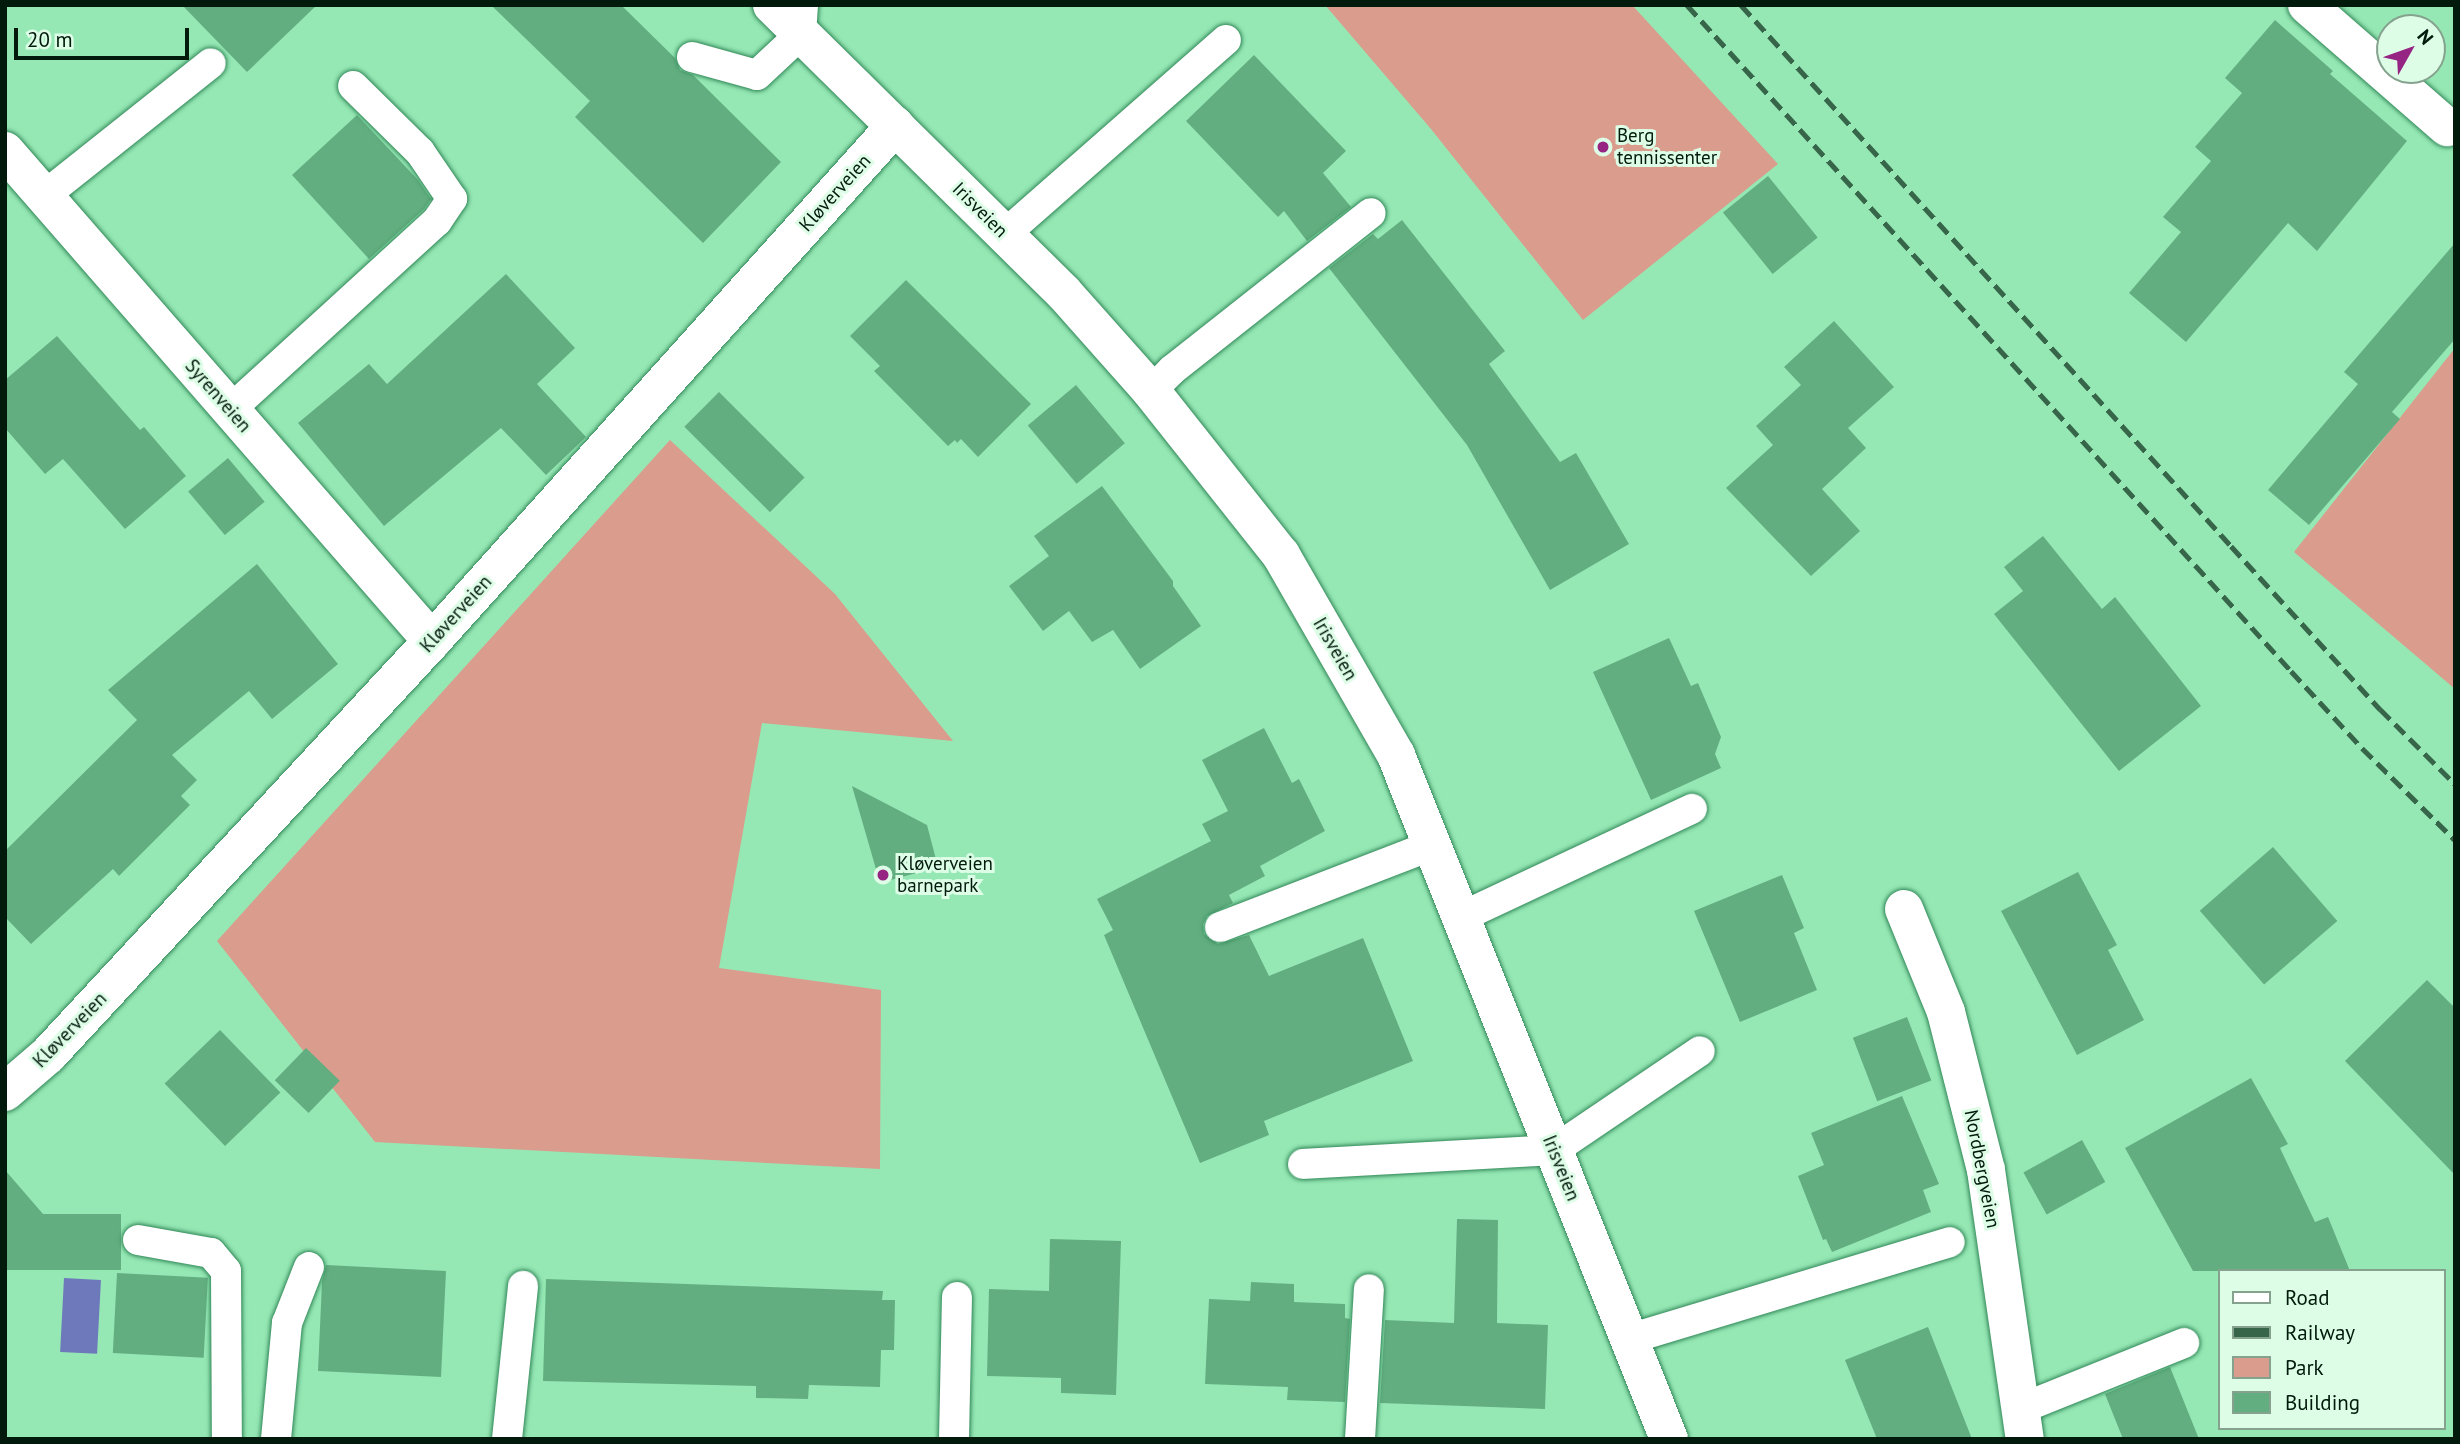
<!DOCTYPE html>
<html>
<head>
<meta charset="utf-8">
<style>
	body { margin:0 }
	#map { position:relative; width:2460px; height:1444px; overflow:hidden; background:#95e8b4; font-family:"PT Sans",sans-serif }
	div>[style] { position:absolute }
	.green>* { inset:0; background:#da9c8c }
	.water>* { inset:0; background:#6e79bb; transform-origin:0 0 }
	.building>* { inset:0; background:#63ae80; transform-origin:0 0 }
	.roads { filter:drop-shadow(0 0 2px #328758) drop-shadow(0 0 2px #328758) }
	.service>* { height:30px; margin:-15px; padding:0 15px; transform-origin:15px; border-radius:15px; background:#fff }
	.minor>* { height:38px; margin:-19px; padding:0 19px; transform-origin:19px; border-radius:19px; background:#fff }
	.rail>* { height:5px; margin-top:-2.5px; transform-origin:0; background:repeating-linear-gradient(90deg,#376549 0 14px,transparent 0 21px) }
	.dots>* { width:19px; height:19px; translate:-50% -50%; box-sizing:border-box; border:4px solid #ddfde7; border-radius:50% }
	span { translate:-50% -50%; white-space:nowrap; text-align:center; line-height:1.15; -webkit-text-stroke:6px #ddfde7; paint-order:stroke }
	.poi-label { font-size:19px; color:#021a0c }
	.left { translate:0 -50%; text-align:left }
	.street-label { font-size:19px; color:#021a0c }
	.frame { position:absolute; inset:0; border:7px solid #021a0c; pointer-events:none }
	.legend { position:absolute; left:2218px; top:1269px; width:228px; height:161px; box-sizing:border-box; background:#ddfde7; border:2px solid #85a28f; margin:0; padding:9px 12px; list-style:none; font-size:21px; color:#021a0c }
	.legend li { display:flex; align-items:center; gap:14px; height:35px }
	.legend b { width:35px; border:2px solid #85a28f }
	.north { position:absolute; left:2376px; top:14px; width:70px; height:70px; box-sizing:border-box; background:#ddfde7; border:2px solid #85a28f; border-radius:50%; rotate:50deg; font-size:19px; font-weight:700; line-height:28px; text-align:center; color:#021a0c }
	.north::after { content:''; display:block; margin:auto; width:24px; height:32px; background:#962483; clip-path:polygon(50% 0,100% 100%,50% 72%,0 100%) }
	.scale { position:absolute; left:14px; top:28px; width:175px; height:32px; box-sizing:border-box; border:4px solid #021a0c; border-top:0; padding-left:9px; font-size:21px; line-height:24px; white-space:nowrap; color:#021a0c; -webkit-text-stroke:5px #ddfde7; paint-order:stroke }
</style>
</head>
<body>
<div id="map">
	<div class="green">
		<div style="clip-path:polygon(1325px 5px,1632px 5px,1778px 164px,1583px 320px,1431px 129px)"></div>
		<div style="clip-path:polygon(2455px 348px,2455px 689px,2294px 552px)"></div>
		<div style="clip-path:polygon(670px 440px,835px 594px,953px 741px,762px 723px,719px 968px,881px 990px,880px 1169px,375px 1142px,217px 941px)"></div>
	</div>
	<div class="water">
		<div style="left:64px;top:1278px;width:37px;height:74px;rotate:3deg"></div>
	</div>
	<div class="building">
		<div style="clip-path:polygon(182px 5px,317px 5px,247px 72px)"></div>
		<div style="clip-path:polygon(491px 5px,621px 5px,675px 58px,680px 70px,693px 75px,781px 162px,703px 243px,575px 117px,590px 101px)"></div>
		<div style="clip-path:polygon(2275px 20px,2333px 71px,2330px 74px,2407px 141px,2317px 251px,2288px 223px,2186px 342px,2129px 293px,2181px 232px,2163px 217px,2211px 161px,2195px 147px,2242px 93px,2225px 78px)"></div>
		<div style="clip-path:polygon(1254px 55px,1346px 151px,1323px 173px,1351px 207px,1307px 241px,1284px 211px,1278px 217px,1186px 121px)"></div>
		<div style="clip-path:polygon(357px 115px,418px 180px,431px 199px,424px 209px,369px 259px,292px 175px)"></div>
		<div style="left:1768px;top:176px;width:79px;height:58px;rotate:51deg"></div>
		<div style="clip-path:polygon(1402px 220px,1505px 351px,1489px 364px,1560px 462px,1576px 453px,1629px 544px,1550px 590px,1467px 445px,1329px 268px,1373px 234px,1378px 239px)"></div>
		<div style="clip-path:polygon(2455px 243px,2455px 339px,2392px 412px,2400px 419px,2309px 525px,2268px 490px,2358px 384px,2344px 372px)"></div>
		<div style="clip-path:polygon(506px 274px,575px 348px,537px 384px,586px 437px,546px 475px,501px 428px,384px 526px,298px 423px,369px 364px,387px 384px)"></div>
		<div style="clip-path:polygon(906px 280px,1031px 404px,978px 457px,961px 439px,957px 443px,955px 440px,948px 446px,874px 371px,880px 366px,850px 336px)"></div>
		<div style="clip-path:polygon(1834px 321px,1894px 387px,1848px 428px,1866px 448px,1822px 489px,1860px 531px,1811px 576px,1726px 488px,1773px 445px,1756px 426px,1801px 385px,1784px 367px)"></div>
		<div style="clip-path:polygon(57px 336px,140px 430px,144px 427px,186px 476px,125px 529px,63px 459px,45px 474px,5px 428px,5px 380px)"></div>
		<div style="left:1076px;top:385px;width:76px;height:63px;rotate:50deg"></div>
		<div style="left:719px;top:392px;width:121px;height:49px;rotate:45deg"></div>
		<div style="left:228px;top:458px;width:57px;height:52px;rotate:50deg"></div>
		<div style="clip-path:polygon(1102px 486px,1173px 581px,1173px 586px,1201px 626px,1140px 669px,1113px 630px,1092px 642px,1069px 611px,1043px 631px,1009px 586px,1049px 556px,1034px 536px)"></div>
		<div style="clip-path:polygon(2043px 536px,2102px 609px,2115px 597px,2201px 706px,2119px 771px,1994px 614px,2023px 591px,2004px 567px)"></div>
		<div style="clip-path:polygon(257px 564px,338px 664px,272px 719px,249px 691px,172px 755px,197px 780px,181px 796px,190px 805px,119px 876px,113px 869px,31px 944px,5px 917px,5px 851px,137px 720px,108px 690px)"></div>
		<div style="clip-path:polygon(1669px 638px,1691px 686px,1698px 683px,1721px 737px,1715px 754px,1721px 768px,1651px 800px,1593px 672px)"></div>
		<div style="clip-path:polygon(1264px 728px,1292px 783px,1299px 779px,1325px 831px,1260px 866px,1265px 876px,1229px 895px,1233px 903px,1207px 916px,1203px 924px,1204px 934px,1218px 944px,1249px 935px,1269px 976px,1363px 938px,1413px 1061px,1264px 1121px,1269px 1135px,1200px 1163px,1104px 935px,1113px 930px,1097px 899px,1211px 841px,1202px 824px,1228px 811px,1202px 760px)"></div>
		<div style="clip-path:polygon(852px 786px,927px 825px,938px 867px,880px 883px)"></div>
		<div style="left:2273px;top:847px;width:98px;height:97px;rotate:49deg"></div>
		<div style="clip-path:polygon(2078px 872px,2117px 945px,2108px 950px,2144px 1020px,2077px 1055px,2001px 911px)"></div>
		<div style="clip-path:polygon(1782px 875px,1804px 928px,1794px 933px,1817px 990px,1740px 1022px,1694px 911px)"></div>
		<div style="clip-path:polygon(2427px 980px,2455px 1008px,2455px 1175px,2345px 1061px)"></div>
		<div style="left:1907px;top:1017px;width:68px;height:58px;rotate:69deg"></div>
		<div style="left:220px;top:1030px;width:87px;height:77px;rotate:46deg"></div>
		<div style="left:306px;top:1048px;width:47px;height:45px;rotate:44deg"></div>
		<div style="clip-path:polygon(2251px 1078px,2288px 1144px,2280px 1148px,2315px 1222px,2328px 1217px,2350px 1271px,2193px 1271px,2125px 1148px)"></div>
		<div style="clip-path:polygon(1902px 1096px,1939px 1184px,1923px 1190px,1931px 1212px,1832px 1252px,1826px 1239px,1823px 1240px,1798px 1176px,1824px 1165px,1811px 1133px)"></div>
		<div style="left:2082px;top:1140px;width:48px;height:67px;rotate:61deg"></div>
		<div style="clip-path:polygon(5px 1170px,43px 1214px,121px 1214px,121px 1270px,5px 1270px)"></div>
		<div style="clip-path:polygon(1457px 1219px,1498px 1220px,1497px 1323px,1548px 1325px,1545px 1409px,1380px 1403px,1385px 1320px,1454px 1323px)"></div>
		<div style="clip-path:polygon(1050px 1239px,1121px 1241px,1116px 1395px,1061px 1393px,1061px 1378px,987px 1376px,989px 1289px,1049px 1291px)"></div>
		<div style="clip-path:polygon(326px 1265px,446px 1271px,441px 1377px,318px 1371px,322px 1282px)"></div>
		<div style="left:117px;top:1273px;width:91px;height:80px;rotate:3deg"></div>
		<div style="clip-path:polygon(546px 1279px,883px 1291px,882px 1300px,895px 1300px,894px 1350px,881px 1350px,880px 1387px,809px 1385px,808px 1399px,756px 1398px,756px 1386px,543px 1381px)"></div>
		<div style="clip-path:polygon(1251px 1282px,1294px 1284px,1294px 1302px,1345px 1304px,1345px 1318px,1350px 1319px,1345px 1402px,1287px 1400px,1288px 1387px,1205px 1384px,1209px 1299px,1250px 1301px)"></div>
		<div style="clip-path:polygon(1928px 1327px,1972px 1439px,1877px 1439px,1845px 1360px)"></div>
		<div style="clip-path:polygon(2170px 1367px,2199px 1439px,2123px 1439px,2105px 1394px)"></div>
	</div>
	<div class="roads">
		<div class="service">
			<div style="left:692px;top:57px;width:67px;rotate:15.5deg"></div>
			<div style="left:757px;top:75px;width:60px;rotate:-43deg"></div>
			<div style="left:801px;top:34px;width:29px;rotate:-86deg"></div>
			<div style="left:44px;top:196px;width:213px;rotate:-38.5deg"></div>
			<div style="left:1005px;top:234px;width:294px;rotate:-41.3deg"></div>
			<div style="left:1151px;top:391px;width:30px;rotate:-45deg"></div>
			<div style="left:1172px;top:370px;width:253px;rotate:-38.3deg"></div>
			<div style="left:230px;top:410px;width:280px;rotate:-42.4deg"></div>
			<div style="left:437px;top:221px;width:27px;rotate:-56deg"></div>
			<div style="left:452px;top:199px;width:57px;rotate:-124.2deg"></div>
			<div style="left:420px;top:152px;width:94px;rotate:-135.4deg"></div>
			<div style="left:1461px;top:917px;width:255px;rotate:-25.1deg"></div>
			<div style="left:1220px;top:927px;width:227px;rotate:-21.1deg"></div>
			<div style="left:1303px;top:1164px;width:251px;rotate:-3.2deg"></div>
			<div style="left:1554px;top:1150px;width:176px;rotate:-34.1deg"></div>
			<div style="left:138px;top:1240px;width:74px;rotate:10.1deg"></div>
			<div style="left:211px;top:1253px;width:23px;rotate:50deg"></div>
			<div style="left:226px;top:1271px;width:168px;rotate:89.7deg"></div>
			<div style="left:1629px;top:1339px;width:335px;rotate:-16.8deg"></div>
			<div style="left:2020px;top:1409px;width:177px;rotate:-21.9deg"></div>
			<div style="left:276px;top:1439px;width:117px;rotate:-84.6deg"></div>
			<div style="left:287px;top:1323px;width:60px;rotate:-68.6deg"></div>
			<div style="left:507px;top:1439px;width:154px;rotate:-84deg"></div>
			<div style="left:954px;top:1439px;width:142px;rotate:-88.8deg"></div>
			<div style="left:1360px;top:1439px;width:150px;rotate:-86.6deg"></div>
		</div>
		<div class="minor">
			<div style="left:772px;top:5px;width:410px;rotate:44.6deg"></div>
			<div style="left:1064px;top:293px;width:131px;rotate:48.4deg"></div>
			<div style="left:1151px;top:391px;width:209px;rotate:51.6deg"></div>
			<div style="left:1281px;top:555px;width:231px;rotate:60.1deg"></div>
			<div style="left:1396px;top:755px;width:736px;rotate:68.24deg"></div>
			<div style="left:2307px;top:5px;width:186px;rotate:41.1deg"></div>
			<div style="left:5px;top:151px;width:650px;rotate:48.93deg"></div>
			<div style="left:1904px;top:909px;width:111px;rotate:67.8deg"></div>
			<div style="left:1946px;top:1012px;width:163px;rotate:75.8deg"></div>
			<div style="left:1986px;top:1170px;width:272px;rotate:81.8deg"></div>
			<div style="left:5px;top:1092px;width:57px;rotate:-40.7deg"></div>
			<div style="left:48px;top:1055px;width:565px;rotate:-47.15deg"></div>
			<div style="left:432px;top:641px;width:693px;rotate:-48.04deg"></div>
		</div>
	</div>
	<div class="rail">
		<div style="left:1687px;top:5px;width:899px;rotate:47.79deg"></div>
		<div style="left:2291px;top:671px;width:105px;rotate:47.3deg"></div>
		<div style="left:2362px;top:748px;width:131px;rotate:44.7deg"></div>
		<div style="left:1741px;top:5px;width:730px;rotate:47.83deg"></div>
		<div style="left:2231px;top:546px;width:221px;rotate:47.6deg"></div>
		<div style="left:2380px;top:709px;width:106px;rotate:45deg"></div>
	</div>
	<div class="dots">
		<div style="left:1603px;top:147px;background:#962483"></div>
		<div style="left:883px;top:875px;background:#962483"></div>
	</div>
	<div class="poi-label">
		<span class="left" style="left:1617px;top:147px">Berg<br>tennissenter</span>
		<span class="left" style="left:897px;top:875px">Kløverveien<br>barnepark</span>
	</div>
	<div class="street-label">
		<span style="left:835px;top:193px;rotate:-48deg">Kløverveien</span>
		<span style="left:980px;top:210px;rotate:45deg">Irisveien</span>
		<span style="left:218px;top:396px;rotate:49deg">Syrenveien</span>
		<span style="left:456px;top:614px;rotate:-48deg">Kløverveien</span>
		<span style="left:1335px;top:649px;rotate:60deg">Irisveien</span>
		<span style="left:70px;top:1030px;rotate:-46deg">Kløverveien</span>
		<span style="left:1561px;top:1168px;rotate:68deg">Irisveien</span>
		<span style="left:1982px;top:1169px;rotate:79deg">Nordbergveien</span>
	</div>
	<div class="frame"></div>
	<ul class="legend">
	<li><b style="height:9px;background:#fff"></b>Road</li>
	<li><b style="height:9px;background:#376549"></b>Railway</li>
	<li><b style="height:19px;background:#da9c8c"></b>Park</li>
	<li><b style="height:19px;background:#63ae80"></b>Building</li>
	</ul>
	<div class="north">N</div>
	<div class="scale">20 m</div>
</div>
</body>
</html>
